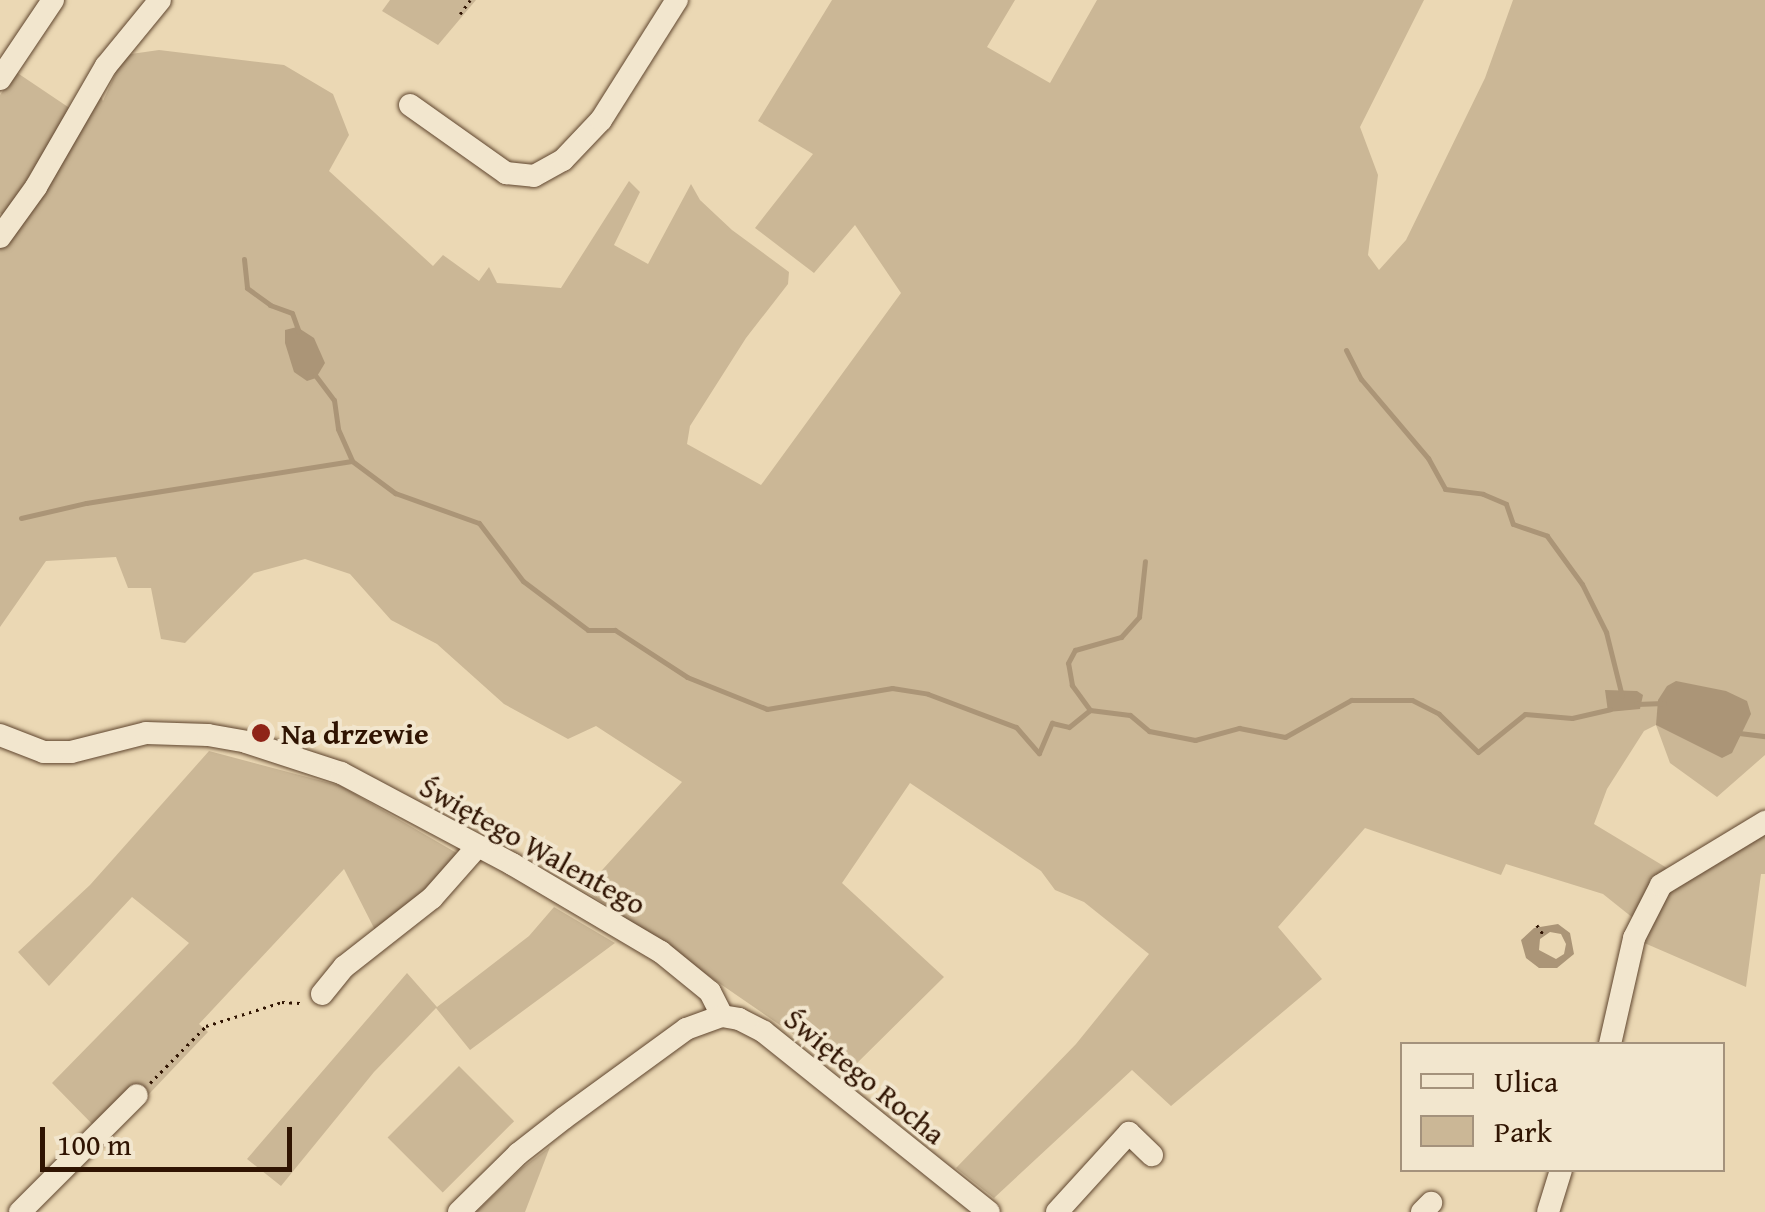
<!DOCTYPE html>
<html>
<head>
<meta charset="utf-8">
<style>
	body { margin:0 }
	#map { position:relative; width:1765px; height:1212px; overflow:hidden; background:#ebd8b4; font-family:"Gentium Book Plus",serif }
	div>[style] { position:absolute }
	.green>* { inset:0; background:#cbb796; transform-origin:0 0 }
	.water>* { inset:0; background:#ab9577 }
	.stream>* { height:5px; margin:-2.5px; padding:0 2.5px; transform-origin:2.5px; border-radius:2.5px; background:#ab9577 }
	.path>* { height:2.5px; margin-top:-1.25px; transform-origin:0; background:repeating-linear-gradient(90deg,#301402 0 2.5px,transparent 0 7.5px) }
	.roads { filter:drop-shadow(0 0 2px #5f452e) drop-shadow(0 0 2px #5f452e) }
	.minor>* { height:22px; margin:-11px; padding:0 11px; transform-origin:11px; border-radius:11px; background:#f2e6ce }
	.dots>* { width:28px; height:28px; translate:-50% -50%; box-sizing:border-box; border:5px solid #f2e6ce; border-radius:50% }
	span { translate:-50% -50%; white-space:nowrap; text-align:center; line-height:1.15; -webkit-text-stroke:8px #f2e6ce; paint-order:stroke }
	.poi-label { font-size:30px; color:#301402; font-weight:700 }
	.left { translate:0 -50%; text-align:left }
	.street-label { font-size:30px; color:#301402 }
	.legend { position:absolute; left:1400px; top:1042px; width:325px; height:130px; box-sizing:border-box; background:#f2e6ce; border:2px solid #a4927c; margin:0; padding:12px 18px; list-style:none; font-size:30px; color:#301402 }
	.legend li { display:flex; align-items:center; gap:20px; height:50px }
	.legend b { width:50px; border:2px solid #a4927c }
	.scale { position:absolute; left:40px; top:1127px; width:252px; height:45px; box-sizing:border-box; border:5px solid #301402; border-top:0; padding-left:12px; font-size:30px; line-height:35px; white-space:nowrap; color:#301402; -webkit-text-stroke:8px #f2e6ce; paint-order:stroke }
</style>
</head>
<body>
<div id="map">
	<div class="green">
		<div style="clip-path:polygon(390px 0,476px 0,438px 45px,382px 11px)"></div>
		<div style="clip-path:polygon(832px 0,1015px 0,987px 47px,1050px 83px,1097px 0,1424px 0,1360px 127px,1378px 175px,1368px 255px,1379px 270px,1406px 240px,1485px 78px,1513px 0,1765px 0,1765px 755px,1717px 797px,1670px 763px,1656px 725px,1644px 731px,1607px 789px,1594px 824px,1667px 868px,1633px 918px,1603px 894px,1506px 864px,1501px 875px,1365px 828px,1278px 927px,1322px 979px,1171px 1106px,1132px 1070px,994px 1198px,956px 1168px,1076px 1044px,1149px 954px,1084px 902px,1055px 890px,1041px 871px,910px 783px,842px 883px,944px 977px,848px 1072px,584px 890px,682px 782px,596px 726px,568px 739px,504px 704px,437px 644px,391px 620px,350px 574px,305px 559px,254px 573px,185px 643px,161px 639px,151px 588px,128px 588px,116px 557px,46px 561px,0 627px,0 245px,98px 90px,103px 101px,124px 55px,159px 50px,284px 65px,333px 94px,349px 135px,329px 171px,433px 266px,443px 255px,479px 281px,489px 267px,497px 283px,561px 288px,629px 181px,640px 192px,614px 245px,648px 264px,691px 184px,700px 200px,732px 230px,789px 272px,788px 284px,746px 338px,690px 426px,687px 444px,761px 485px,901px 293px,855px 225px,814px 273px,755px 228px,813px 154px,758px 121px)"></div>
		<div style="clip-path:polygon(16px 72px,71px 109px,4px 216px,0 213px,0 95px)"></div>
		<div style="clip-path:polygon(209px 751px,341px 786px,474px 863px,377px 934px,344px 869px,199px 1024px,208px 1032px,110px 1135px,98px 1130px,52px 1083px,189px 943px,132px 897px,49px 986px,18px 952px,90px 885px)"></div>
		<div style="clip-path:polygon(1765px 831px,1765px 874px,1761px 874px,1746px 987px,1642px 942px,1668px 886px)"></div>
		<div style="clip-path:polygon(554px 907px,615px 943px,470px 1050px,436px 1008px,374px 1072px,281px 1186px,247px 1159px,407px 973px,437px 1007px,529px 936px)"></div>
		<div style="left:459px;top:1066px;width:78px;height:101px;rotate:45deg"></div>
		<div style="clip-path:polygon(550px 1147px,525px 1212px,476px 1212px,522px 1168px)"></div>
	</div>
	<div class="water">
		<div style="clip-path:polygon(297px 327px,314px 338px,325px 363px,316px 378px,307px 381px,294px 372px,285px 343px,285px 330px)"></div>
		<div style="clip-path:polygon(1676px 681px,1726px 691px,1747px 701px,1751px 714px,1732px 753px,1722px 758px,1656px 725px,1658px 700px,1667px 686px)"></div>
		<div style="clip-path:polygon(1605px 690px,1637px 691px,1643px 695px,1640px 709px,1608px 712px)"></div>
		<div style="clip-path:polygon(evenodd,1558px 924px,1570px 933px,1574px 954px,1557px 968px,1539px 968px,1526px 958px,1521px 940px,1534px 928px,1558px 924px,1550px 932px,1561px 934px,1566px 944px,1564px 954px,1556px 959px,1539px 950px,1540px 939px,1550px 932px)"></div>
	</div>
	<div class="stream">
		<div style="left:244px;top:259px;width:29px;rotate:84deg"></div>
		<div style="left:247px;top:288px;width:29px;rotate:36deg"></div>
		<div style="left:270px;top:305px;width:23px;rotate:20deg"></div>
		<div style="left:292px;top:313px;width:20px;rotate:70deg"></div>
		<div style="left:1346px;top:350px;width:33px;rotate:63deg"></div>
		<div style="left:1361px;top:379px;width:104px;rotate:49.7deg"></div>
		<div style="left:1428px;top:458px;width:35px;rotate:61deg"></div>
		<div style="left:1445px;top:489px;width:38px;rotate:7deg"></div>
		<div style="left:1483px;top:494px;width:25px;rotate:23deg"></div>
		<div style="left:1506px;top:504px;width:21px;rotate:71deg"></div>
		<div style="left:1513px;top:524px;width:36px;rotate:19deg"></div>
		<div style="left:1547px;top:536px;width:59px;rotate:53.9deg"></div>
		<div style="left:1582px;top:584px;width:54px;rotate:63.4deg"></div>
		<div style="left:1606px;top:632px;width:66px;rotate:76deg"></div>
		<div style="left:315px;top:375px;width:31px;rotate:53deg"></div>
		<div style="left:334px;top:400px;width:29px;rotate:82deg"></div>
		<div style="left:338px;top:429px;width:35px;rotate:66deg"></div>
		<div style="left:352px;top:461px;width:54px;rotate:36.7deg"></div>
		<div style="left:395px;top:493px;width:89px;rotate:19.7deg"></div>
		<div style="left:479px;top:523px;width:73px;rotate:52.8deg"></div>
		<div style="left:523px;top:581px;width:81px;rotate:37deg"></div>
		<div style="left:588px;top:630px;width:27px"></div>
		<div style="left:615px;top:630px;width:86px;rotate:33.1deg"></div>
		<div style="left:687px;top:677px;width:86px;rotate:21.8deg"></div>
		<div style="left:767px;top:709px;width:127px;rotate:-9.5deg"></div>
		<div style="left:892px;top:688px;width:36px;rotate:9deg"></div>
		<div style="left:928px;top:694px;width:94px;rotate:20.6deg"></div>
		<div style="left:1016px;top:727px;width:35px;rotate:49deg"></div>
		<div style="left:1039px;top:753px;width:33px;rotate:-67deg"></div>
		<div style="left:1052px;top:723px;width:17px;rotate:13deg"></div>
		<div style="left:1069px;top:727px;width:27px;rotate:-39deg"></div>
		<div style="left:1090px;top:710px;width:40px;rotate:7.1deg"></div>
		<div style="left:1130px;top:715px;width:25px;rotate:40deg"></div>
		<div style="left:1149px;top:731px;width:47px;rotate:11.1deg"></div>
		<div style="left:1195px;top:740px;width:46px;rotate:-15.3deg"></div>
		<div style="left:1239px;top:728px;width:47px;rotate:11.1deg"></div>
		<div style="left:1285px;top:737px;width:76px;rotate:-29.3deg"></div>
		<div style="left:1351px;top:700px;width:61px"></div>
		<div style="left:1412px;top:700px;width:30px;rotate:27deg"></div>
		<div style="left:1439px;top:714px;width:54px;rotate:44.3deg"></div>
		<div style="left:1478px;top:752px;width:60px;rotate:-39deg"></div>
		<div style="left:1525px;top:714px;width:47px;rotate:4.9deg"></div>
		<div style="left:1572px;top:718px;width:39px;rotate:-13deg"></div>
		<div style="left:21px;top:518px;width:67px;rotate:-13deg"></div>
		<div style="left:86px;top:503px;width:269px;rotate:-9deg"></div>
		<div style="left:1636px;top:704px;width:28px;rotate:-2deg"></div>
		<div style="left:1090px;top:710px;width:31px;rotate:-126deg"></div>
		<div style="left:1072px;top:685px;width:22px;rotate:-100deg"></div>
		<div style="left:1068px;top:663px;width:15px;rotate:-62deg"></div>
		<div style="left:1075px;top:650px;width:48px;rotate:-15.8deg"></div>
		<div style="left:1121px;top:637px;width:27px;rotate:-48deg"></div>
		<div style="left:1139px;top:617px;width:56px;rotate:-83.9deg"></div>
		<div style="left:1739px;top:733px;width:26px;rotate:7deg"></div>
	</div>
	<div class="path">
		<div style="left:460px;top:14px;width:17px;rotate:-54deg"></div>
		<div style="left:1537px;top:925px;width:14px;rotate:56deg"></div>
		<div style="left:150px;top:1083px;width:80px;rotate:-45.5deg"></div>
		<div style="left:206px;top:1026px;width:80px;rotate:-17.5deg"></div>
		<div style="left:282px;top:1002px;width:22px;rotate:3deg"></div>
	</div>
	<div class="roads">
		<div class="minor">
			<div style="left:0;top:79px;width:95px;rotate:-56.1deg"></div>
			<div style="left:410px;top:105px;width:118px;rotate:35.3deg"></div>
			<div style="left:506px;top:173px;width:28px;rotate:6deg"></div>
			<div style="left:534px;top:176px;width:33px;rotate:-29deg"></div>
			<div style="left:563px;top:160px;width:55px;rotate:-46.5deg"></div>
			<div style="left:601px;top:120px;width:142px;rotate:-57.7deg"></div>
			<div style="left:0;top:237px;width:62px;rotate:-54.2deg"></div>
			<div style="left:36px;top:187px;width:140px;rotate:-60deg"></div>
			<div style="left:106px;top:66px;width:85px;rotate:-50.7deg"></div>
			<div style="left:0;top:735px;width:47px;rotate:21.1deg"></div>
			<div style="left:44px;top:752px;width:27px"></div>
			<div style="left:71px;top:752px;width:77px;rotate:-14.2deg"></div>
			<div style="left:146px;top:733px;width:62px;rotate:1.8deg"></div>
			<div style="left:208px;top:735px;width:39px;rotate:10deg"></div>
			<div style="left:246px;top:742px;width:100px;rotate:18.1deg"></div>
			<div style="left:341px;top:773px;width:194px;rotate:28deg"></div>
			<div style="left:512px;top:864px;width:173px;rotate:30.6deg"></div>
			<div style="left:661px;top:952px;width:63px;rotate:39.2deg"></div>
			<div style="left:710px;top:992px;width:27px;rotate:63deg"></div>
			<div style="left:322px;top:994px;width:35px;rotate:-51deg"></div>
			<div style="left:344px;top:967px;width:112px;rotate:-38.1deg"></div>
			<div style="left:432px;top:898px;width:69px;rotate:-48.5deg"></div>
			<div style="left:1610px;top:1044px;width:109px;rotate:-77.2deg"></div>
			<div style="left:1634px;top:938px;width:59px;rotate:-63deg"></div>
			<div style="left:1661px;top:885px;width:122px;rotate:-31.2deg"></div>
			<div style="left:20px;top:1212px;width:165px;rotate:-45deg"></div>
			<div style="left:459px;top:1212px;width:83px;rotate:-44.5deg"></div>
			<div style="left:518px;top:1154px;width:58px;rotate:-38deg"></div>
			<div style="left:564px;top:1118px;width:151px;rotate:-36.1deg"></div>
			<div style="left:686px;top:1029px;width:38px;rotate:-20deg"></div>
			<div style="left:722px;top:1016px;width:17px;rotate:10deg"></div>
			<div style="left:739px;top:1019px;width:28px;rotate:27deg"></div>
			<div style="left:764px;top:1032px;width:288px;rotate:38.7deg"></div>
			<div style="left:1057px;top:1212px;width:107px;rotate:-47.7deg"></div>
			<div style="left:1129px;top:1133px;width:32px;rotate:44deg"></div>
			<div style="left:1422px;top:1212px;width:13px;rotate:-45deg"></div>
			<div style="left:1548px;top:1212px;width:44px;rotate:-72.8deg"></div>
		</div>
	</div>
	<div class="dots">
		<div style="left:261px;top:733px;background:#8f2418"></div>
	</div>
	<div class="poi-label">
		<span class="left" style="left:281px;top:733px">Na drzewie</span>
	</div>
	<div class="street-label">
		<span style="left:533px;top:845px;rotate:29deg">Świętego Walentego</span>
		<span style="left:865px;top:1076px;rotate:39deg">Świętego Rocha</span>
	</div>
	<ul class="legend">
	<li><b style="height:12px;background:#f2e6ce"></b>Ulica</li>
	<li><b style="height:28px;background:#cbb796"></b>Park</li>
	</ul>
	<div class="scale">100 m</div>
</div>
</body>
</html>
